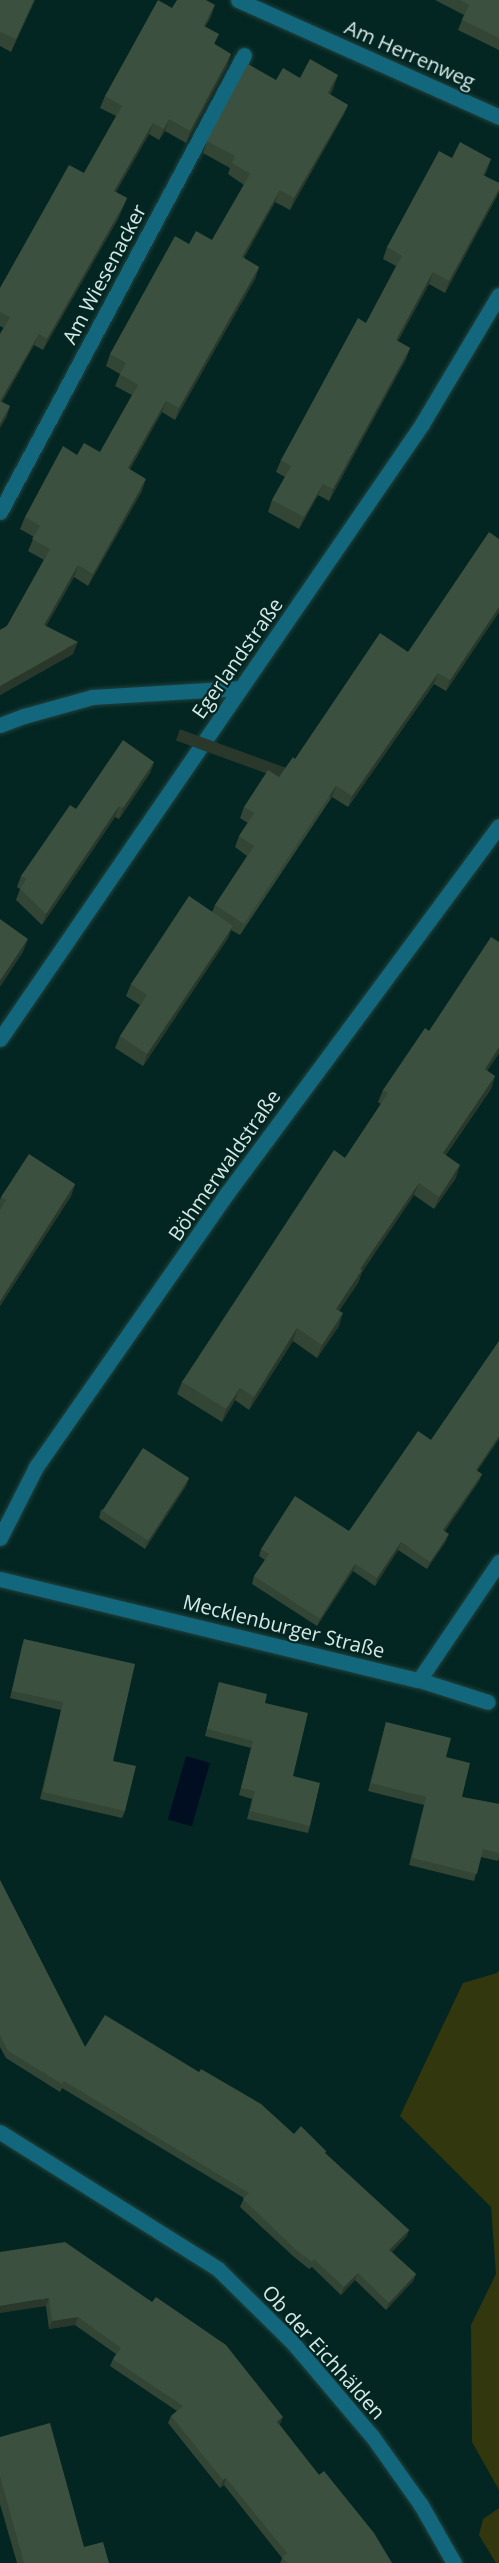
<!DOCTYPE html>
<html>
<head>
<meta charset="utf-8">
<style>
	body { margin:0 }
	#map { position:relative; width:499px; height:2563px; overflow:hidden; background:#032622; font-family:"Open Sans",sans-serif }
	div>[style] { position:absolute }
	.green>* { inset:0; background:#33370d }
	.water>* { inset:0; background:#010e22; transform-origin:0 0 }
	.roads { filter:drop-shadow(0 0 2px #21413d) drop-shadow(0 0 2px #21413d) }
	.service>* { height:15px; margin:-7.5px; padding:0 7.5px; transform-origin:7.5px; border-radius:7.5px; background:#13677c }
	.minor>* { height:15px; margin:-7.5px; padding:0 7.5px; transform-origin:7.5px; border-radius:7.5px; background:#13677c }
	.wall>* { inset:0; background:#334535 }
	.shaded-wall>* { inset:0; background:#29382b; transform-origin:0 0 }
	.building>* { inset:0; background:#3b503e; transform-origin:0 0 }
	span { translate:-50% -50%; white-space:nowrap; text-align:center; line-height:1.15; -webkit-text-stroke:4.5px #032622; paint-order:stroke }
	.street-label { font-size:20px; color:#d7e9e6 }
</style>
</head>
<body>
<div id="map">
	<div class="green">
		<div style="clip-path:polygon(499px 1970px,499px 2490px,472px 2442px,471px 2325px,496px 2274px,491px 2207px,400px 2116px,463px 1983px,497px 1973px)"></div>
		<div style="clip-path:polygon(499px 2508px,499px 2563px,496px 2563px,479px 2535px,483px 2519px)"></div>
	</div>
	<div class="water">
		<div style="left:186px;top:1756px;width:25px;height:66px;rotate:16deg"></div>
	</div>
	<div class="roads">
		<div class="service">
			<div style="left:419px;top:1680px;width:72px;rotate:17.7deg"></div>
		</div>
		<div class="minor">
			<div style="left:238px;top:0;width:286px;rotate:24.1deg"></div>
			<div style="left:0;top:512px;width:518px;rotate:-61.9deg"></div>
			<div style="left:0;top:725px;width:26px;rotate:-21deg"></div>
			<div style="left:24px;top:716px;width:71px;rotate:-15.6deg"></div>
			<div style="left:92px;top:697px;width:149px;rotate:-3.5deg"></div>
			<div style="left:0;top:1039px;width:746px;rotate:-55.54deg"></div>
			<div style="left:422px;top:424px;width:150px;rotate:-59.2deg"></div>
			<div style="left:0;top:1538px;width:80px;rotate:-63.1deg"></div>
			<div style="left:36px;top:1467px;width:335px;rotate:-55.1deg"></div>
			<div style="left:228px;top:1192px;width:455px;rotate:-53.5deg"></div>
			<div style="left:0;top:1579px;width:431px;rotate:13.6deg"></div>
			<div style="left:419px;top:1680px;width:143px;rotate:-55.9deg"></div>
			<div style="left:0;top:2132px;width:257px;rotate:32.1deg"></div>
			<div style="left:218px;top:2269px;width:105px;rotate:44.6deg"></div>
			<div style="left:293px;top:2343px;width:122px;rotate:49.7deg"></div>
			<div style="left:372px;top:2436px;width:85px;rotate:54.6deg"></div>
			<div style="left:421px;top:2505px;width:67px;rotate:60.4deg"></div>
		</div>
	</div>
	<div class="wall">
		<div style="clip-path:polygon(0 0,35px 0,11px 52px,0 46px)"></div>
		<div style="clip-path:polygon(435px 0,499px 0,499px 50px,458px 30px,464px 15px)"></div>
		<div style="clip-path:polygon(172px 8px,211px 17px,205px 27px,215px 44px,231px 54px,227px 66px,186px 143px,165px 131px,159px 140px,149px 134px,116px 192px,127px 198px,118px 219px,43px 350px,34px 345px,2px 402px,10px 406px,6px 418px,0 428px,0 334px,4px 328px,0 326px,0 288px,84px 173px,116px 116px,100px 108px,105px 96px)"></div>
		<div style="clip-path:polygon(300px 78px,334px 87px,330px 95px,348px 105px,343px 116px,290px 210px,275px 202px,244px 258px,259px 267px,255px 279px,175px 420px,162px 412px,130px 469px,142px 491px,88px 586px,74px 577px,46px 626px,73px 654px,0 695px,0 630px,7px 626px,44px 560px,28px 551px,34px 537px,20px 529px,25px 517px,77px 455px,100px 452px,132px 395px,115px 386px,120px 374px,106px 366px,110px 354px,189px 244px,212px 240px,244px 185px,228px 174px,230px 168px,203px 153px,207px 141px,276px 80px)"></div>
		<div style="clip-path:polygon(452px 158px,491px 159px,484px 176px,499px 183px,499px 191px,497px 196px,445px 293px,429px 284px,398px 341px,410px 348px,406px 359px,329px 501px,318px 495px,299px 529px,268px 512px,272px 500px,285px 477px,276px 472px,281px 460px,366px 323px,396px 266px,383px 259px,387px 247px)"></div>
		<div style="clip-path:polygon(499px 539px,499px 612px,446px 691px,434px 684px,348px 807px,332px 797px,240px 935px,231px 930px,228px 938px,143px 1066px,115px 1048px,120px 1036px,140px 1005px,126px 996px,131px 984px,212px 912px,215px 905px,247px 856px,235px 847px,239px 836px,248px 823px,240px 818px,244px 807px,279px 777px,295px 759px,408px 652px)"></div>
		<div style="clip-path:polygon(154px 762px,150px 773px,119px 819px,115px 817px,42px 925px,16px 900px,20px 889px,17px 887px,21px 876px,76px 809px)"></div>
		<div style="clip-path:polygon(499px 942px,499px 1053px,487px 1071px,495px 1076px,491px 1089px,446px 1155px,456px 1178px,434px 1209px,414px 1195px,362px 1272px,358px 1283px,339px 1311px,339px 1326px,317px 1358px,293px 1341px,249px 1410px,235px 1400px,222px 1422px,177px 1394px,182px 1382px,345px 1158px,381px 1104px,378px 1102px,383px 1090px)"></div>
		<div style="clip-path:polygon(75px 1184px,71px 1196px,0 1306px,0 1200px,1px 1197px)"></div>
		<div style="clip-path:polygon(499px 1341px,499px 1439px,477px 1471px,482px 1474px,479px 1481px,445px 1531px,446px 1541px,427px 1569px,398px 1550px,375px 1586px,353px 1571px,317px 1626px,252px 1584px,254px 1576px,265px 1560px,259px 1556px,261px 1549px,349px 1531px,431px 1440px)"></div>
		<div style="clip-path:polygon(189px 1478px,186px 1486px,145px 1549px,99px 1518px,101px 1510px)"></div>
		<div style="clip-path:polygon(24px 1639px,113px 1761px,125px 1811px,122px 1818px,40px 1799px,61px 1710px,10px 1698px,22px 1646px)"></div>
		<div style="clip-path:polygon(219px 1682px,265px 1703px,310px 1826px,308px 1833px,247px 1819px,252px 1799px,239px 1795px,251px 1748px,205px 1736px)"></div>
		<div style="clip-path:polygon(386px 1722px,446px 1757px,462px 1797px,499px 1804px,499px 1858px,498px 1861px,481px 1857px,474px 1881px,409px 1865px,424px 1805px,368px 1791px)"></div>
		<div style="clip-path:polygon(0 1880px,85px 2047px,294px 2134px,326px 2151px,325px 2153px,409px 2230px,406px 2237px,392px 2252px,416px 2274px,413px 2281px,386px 2310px,355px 2280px,341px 2295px,312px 2267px,309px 2269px,293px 2256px,240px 2207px,244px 2198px,62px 2088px,60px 2092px,6px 2058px,0 2047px)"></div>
		<div style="clip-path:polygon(0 2252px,280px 2424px,280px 2425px,319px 2475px,392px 2563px,280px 2563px,282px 2558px,224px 2485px,220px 2488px,168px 2423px,171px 2416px,177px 2411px,110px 2366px,113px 2359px,116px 2354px,75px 2325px,49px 2329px,46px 2306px)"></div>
		<div style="clip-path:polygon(0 2437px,84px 2547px,109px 2563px,17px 2563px,0 2504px)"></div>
	</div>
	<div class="shaded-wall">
		<div style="clip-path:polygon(34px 0,35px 0,11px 52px,16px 39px)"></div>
		<div style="clip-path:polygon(215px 5px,211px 17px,199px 37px,204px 26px)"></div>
		<div style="clip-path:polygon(231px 54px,227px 66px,186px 143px,190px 131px)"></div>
		<div style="clip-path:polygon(338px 75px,334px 87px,324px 105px,328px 93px)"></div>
		<div style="clip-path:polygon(348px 105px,343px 116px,290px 210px,294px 198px)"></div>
		<div style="clip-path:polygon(169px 119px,165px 131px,159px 140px,164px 129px)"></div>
		<div style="clip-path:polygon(153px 123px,149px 134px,110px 202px,114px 191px)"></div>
		<div style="clip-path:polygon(491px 159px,487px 171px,479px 187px,483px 175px)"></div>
		<div style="clip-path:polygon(499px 189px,497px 196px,445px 293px,449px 281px)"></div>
		<div style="clip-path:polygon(280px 190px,275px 202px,237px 269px,242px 257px)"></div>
		<div style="clip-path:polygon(127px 198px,118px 219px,43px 350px,47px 339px)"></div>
		<div style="clip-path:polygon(259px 267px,255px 279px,175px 420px,179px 408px)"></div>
		<div style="clip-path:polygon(433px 272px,429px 284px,392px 351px,396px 340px)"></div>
		<div style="clip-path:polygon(39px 334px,34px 345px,0 406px,0 402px)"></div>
		<div style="clip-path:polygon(410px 348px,406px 359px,329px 501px,333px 489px)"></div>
		<div style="clip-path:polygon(166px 401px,162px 412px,123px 480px,128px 468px)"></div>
		<div style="clip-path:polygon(10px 406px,6px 418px,0 428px,0 424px)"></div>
		<div style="clip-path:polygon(146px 479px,142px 491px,88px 586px,93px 574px)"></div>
		<div style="clip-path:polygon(323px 484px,318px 495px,299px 529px,304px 517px)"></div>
		<div style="clip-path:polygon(78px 565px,74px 577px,40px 637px,44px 625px)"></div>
		<div style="clip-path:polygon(499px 607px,499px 612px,446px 691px,450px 680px)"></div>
		<div style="clip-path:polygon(78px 642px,73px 654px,0 695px,0 686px)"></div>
		<div style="clip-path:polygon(438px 673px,434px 684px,348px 807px,352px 796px)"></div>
		<div style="clip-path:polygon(154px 762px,150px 773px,119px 819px,123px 808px)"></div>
		<div style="left:336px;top:786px;width:12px;height:166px;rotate:110deg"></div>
		<div style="clip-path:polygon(119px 806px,115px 817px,42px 925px,46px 914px)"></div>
		<div style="clip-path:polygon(233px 926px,228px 938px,143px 1066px,147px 1054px)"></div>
		<div style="clip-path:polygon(28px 939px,23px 952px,0 987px,0 981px)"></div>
		<div style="clip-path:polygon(499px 1047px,499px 1053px,480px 1082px,485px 1069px)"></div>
		<div style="clip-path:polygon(495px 1076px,491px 1089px,438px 1166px,443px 1153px)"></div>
		<div style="clip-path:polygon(460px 1165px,456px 1178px,434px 1209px,439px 1197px)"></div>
		<div style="clip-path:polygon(419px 1183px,414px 1195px,362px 1272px,358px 1283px,332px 1321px,336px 1309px,360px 1269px)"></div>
		<div style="clip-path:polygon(75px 1184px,71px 1196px,0 1306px,0 1301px)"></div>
		<div style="clip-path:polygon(343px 1313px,339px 1326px,317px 1358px,322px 1345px)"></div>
		<div style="clip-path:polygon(297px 1328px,293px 1341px,249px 1410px,254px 1397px)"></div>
		<div style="clip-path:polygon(240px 1388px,235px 1400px,222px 1422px,226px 1409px)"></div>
		<div style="clip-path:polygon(499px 1436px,499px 1439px,473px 1477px,476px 1470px)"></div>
		<div style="clip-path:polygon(482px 1474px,479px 1481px,441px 1537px,443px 1530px)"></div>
		<div style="clip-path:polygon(189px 1478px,186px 1486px,145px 1549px,148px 1541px)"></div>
		<div style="clip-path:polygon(449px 1534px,446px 1541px,427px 1569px,430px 1562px)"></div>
		<div style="clip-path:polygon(401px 1542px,398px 1550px,375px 1586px,377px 1578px)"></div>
		<div style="clip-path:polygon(355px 1564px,353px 1571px,317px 1626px,320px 1619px)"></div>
		<div style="clip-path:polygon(409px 2230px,406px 2237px,387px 2257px,389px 2250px)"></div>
		<div style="clip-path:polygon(358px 2273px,355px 2280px,341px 2295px,344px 2287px)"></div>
		<div style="clip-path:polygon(416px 2274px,413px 2281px,386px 2310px,389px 2303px)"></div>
		<div style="clip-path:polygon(49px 2298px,46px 2306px,0 2313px,0 2306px)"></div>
		<div style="clip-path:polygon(78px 2317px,75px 2325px,49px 2329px,52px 2321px)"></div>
		<div style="clip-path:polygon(283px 2417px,280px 2424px,274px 2429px,277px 2422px)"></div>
		<div style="clip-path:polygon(226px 2478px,224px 2485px,220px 2488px,223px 2480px)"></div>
	</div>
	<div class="building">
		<div style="clip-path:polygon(0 0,34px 0,16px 39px,0 32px)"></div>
		<div style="clip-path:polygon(158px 0,172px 8px,177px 0,206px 0,215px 5px,204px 26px,219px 34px,214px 44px,231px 54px,190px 131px,169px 119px,164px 129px,153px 123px,114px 191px,127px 198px,122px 208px,47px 339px,39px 334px,0 401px,10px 406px,0 424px,0 334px,10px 317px,0 312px,0 288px,69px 165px,84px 173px,122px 106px,105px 96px)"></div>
		<div style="clip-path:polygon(460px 0,499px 0,499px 38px,462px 20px,469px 5px)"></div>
		<div style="clip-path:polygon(310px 59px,338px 75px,328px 93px,348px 105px,294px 198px,280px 190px,242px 257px,259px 267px,179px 408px,166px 401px,128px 468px,146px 479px,93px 574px,78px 565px,44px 625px,78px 642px,0 686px,0 630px,7px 626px,50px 549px,32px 539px,40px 526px,25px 517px,63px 446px,77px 455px,84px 443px,100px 452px,138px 385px,120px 374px,126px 363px,110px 354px,175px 236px,189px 244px,196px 231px,212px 240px,250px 174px,232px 163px,235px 156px,207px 141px,248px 64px,276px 80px,283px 68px,300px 78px)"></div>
		<div style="clip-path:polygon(460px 142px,491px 159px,483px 175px,499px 183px,499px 189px,449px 281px,433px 272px,396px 340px,410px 348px,333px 489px,323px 484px,304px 517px,272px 500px,291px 466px,281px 460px,358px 318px,366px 323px,402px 256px,387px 247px,439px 151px,452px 158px)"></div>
		<div style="clip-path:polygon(489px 532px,499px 539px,499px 607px,450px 680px,438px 673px,352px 796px,336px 786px,244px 924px,215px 905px,254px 846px,239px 836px,254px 813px,244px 807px,268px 770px,279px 777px,293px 757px,295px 759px,380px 633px,408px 652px)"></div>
		<div style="clip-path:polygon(123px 740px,154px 762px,123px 808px,119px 806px,46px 914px,20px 889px,26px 879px,21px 876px,70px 805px,76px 809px)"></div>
		<div style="clip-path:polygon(189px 896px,233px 926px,147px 1054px,120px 1036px,147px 995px,131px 984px)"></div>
		<div style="clip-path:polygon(0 919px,28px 939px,0 981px)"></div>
		<div style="clip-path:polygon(491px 937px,499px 942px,499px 1047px,485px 1069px,495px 1076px,443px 1153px,460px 1165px,439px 1197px,419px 1183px,360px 1269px,362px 1270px,336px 1309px,343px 1313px,322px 1345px,297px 1328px,254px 1397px,240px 1388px,226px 1409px,182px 1382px,334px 1150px,345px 1158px,388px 1093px,383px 1090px,425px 1028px,429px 1031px)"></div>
		<div style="clip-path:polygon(29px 1154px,75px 1184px,0 1301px,0 1210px,6px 1200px,1px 1197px)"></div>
		<div style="clip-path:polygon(499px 1341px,499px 1436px,476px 1470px,482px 1474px,443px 1530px,449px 1534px,430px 1562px,401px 1542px,377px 1578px,355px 1564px,320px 1619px,254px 1576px,269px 1554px,261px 1549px,295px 1496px,349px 1531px,418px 1431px,431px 1440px)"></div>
		<div style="left:143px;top:1448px;width:55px;height:75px;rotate:33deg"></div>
		<div style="clip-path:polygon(24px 1639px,135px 1664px,113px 1761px,136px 1766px,125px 1811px,43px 1792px,63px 1702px,12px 1691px)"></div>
		<div style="clip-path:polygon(219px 1682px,267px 1694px,265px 1703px,308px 1713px,293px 1776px,320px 1783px,310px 1826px,250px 1811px,255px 1791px,241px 1788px,253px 1741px,207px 1729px)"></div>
		<div style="clip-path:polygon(386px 1722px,451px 1738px,446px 1757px,470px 1763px,462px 1797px,499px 1804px,499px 1853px,483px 1849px,477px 1874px,412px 1858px,426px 1797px,371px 1783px)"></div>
		<div style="clip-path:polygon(0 1880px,85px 2047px,105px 2015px,199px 2072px,201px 2069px,261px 2104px,294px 2134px,301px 2126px,326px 2151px,325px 2153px,409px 2230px,389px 2250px,416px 2274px,389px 2303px,358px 2273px,344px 2287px,314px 2259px,312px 2262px,295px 2249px,243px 2199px,249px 2193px,64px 2081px,62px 2084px,8px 2051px,0 2035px)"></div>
		<div style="clip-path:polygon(65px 2242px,152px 2302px,156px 2297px,226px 2345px,283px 2417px,277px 2422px,319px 2475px,324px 2471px,374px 2533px,392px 2563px,287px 2563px,282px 2557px,287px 2553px,226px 2478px,223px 2480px,171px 2416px,183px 2406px,113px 2359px,121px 2348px,78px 2317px,52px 2321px,49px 2298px,0 2306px,0 2252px)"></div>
		<div style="clip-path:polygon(50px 2423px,84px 2547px,103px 2542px,109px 2563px,24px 2563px,0 2476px,0 2437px)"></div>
	</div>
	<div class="street-label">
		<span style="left:410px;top:54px;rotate:24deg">Am Herrenweg</span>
		<span style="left:104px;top:274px;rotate:-62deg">Am Wiesenacker</span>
		<span style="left:237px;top:658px;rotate:-55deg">Egerlandstraße</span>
		<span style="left:224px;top:1165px;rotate:-55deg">Böhmerwaldstraße</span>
		<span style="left:284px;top:1626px;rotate:14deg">Mecklenburger Straße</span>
		<span style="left:324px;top:2352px;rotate:48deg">Ob der Eichhälden</span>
	</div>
</div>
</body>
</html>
